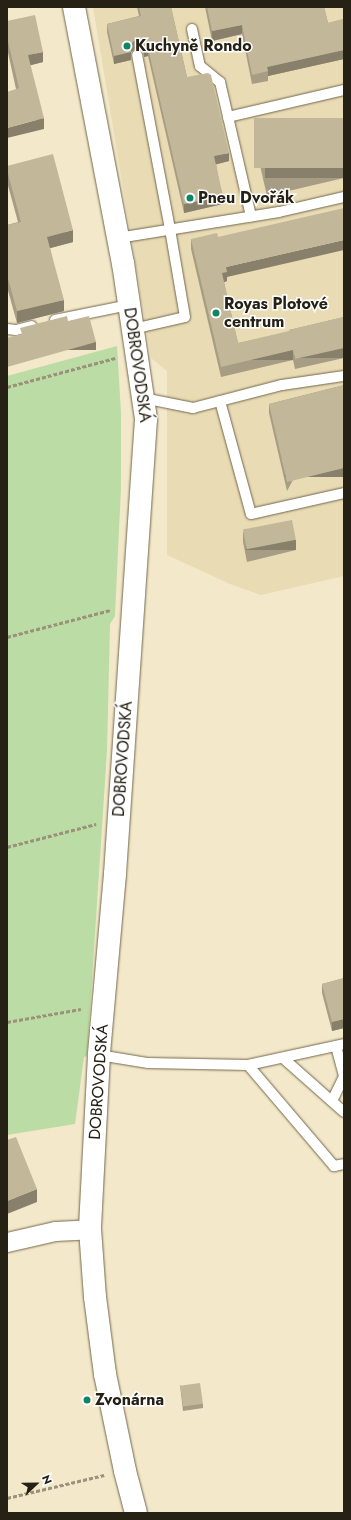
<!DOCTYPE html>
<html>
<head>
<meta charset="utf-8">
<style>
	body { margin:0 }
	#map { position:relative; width:351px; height:1520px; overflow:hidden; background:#f3e8c9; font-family:Jost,sans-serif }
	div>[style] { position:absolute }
	.built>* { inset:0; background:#e9dbb4 }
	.green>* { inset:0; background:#bbdca4 }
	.path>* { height:2.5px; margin-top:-1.25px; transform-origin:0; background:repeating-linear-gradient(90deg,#9a927b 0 4px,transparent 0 6px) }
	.roads { filter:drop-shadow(0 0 1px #72674c) drop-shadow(0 0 1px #72674c) }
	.service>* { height:10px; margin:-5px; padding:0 5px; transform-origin:5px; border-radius:5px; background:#fff }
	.minor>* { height:19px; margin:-9.5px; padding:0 9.5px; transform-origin:9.5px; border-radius:9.5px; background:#fff }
	.tertiary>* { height:22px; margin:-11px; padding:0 11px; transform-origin:11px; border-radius:11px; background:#fff }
	.wall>* { inset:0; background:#a79d84 }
	.shaded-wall>* { inset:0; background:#88806b; transform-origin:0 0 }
	.building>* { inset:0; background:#c2b799; transform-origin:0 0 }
	.dots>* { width:11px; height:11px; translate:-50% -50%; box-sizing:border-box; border:2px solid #fff; border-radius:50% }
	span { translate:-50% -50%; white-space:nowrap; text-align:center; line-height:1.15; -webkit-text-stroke:3px #fff; paint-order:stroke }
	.poi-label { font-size:16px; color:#252115; font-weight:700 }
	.left { translate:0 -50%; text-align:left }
	.street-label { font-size:16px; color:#252115 }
	.frame { position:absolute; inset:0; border:8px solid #252115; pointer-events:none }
	.north { position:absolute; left:16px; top:1464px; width:40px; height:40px; -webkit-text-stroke:3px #fff; paint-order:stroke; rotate:68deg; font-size:11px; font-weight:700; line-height:16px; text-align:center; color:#252115 }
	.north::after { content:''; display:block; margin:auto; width:14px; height:18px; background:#252115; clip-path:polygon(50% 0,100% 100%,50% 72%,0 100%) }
</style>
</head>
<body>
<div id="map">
	<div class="built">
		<div style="clip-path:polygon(93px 7px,344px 7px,344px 576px,261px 595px,230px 584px,167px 555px,167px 371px,151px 358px)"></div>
	</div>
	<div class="green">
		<div style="clip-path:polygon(117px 346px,121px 413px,121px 487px,115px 616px,110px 624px,107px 751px,87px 1056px,84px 1057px,75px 1124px,7px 1135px,7px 376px)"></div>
	</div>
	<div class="path">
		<div style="left:7px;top:387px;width:112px;rotate:-15deg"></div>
		<div style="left:7px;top:637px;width:107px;rotate:-14.6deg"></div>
		<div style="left:7px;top:847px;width:92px;rotate:-14.5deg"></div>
		<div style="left:7px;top:1022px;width:75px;rotate:-10deg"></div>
		<div style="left:7px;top:1498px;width:100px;rotate:-13.3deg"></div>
	</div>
	<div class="roads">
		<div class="service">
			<div style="left:192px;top:29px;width:38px;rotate:78deg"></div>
			<div style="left:200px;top:66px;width:26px;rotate:39deg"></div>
			<div style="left:220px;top:82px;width:138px;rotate:77deg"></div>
			<div style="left:228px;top:117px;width:119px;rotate:-13.1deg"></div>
			<div style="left:118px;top:238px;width:163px;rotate:-9.2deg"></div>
			<div style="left:279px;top:212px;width:67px;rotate:-13deg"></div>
			<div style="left:55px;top:320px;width:76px;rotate:-11.5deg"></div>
			<div style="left:7px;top:329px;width:9px;rotate:6deg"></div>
			<div style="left:16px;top:330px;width:16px;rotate:-14deg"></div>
			<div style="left:133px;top:329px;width:53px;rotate:-13deg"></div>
			<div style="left:185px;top:317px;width:89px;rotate:-99.7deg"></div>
			<div style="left:170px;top:229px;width:177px;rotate:-100.7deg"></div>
			<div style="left:143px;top:398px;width:51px;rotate:11.3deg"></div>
			<div style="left:193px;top:408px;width:92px;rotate:-14.5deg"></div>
			<div style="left:282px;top:385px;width:63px;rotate:-8.3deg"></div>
			<div style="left:220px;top:401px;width:117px;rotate:74.7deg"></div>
			<div style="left:251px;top:514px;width:95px;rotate:-12.7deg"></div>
			<div style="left:99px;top:1055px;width:50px;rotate:9.3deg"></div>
			<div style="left:148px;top:1063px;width:100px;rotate:1.1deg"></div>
			<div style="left:248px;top:1065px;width:98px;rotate:-12.3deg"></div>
			<div style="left:283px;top:1058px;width:81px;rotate:41.5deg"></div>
			<div style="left:248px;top:1065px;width:133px;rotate:49.6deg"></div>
			<div style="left:334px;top:1166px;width:10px;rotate:-11deg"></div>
			<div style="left:332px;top:1101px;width:28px;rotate:-64deg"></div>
			<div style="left:344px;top:1076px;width:31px;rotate:-105deg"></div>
		</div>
		<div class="minor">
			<div style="left:7px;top:1242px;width:49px;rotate:-12.9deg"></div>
			<div style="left:55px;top:1231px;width:35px;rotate:-3deg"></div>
		</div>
		<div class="tertiary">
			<div style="left:74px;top:7px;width:261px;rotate:79.2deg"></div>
			<div style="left:123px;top:263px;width:158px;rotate:81.6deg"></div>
			<div style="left:146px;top:419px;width:456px;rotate:93.9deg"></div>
			<div style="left:115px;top:874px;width:182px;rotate:95.1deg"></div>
			<div style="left:99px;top:1055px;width:174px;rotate:93deg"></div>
			<div style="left:90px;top:1229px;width:68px;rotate:85.8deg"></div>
			<div style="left:95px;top:1297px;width:78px;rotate:82.6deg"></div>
			<div style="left:105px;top:1374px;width:99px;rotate:78.3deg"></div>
			<div style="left:125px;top:1471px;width:43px;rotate:75.3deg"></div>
		</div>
	</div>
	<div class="wall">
		<div style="clip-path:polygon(137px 7px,171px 7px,187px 77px,229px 161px,216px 164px,223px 204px,184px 213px,148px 56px,144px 57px,142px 50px,135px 49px,131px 52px,131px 60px,114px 64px,107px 32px,107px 24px,139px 16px)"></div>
		<div style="clip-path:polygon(205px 7px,324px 7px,328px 23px,344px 19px,344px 59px,268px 76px,268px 81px,252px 84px,242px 34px,212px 41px)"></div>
		<div style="clip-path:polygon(7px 21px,43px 62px,30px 65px,44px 129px,16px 89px,7px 48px)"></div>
		<div style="clip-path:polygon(344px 118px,344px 178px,267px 196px,256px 148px,256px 138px)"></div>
		<div style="clip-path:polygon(7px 166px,73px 242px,50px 248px,64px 311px,17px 323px,7px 287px,7px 225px,18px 222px,7px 182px)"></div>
		<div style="clip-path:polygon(191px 239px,227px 277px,227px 281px,224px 282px,238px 343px,289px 332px,289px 330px,344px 317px,344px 358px,295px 369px,293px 360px,221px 377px,191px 249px)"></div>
		<div style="clip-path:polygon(344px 385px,287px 491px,269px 413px,269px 404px)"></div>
		<div style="clip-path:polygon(243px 532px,296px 550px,247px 562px,243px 542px)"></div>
		<div style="clip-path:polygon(344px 978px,344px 1028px,332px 1031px,322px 993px,322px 984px)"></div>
		<div style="clip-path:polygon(180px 1385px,203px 1404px,203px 1408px,183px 1411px)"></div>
	</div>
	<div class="shaded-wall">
		<div style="clip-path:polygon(242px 25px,242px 34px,212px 41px,212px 31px)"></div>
		<div style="clip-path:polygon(135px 40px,135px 49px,131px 52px,131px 60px,114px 64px,114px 56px)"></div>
		<div style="clip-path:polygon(148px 48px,148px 56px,144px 57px,144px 49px)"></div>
		<div style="clip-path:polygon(344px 50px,344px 59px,268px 76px,268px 71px,267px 67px)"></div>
		<div style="clip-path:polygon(43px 52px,43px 62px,28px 66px,28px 55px)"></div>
		<div style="clip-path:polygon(44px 118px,44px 129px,7px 138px,7px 128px)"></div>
		<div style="clip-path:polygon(229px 153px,229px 161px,214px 165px,214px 156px)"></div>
		<div style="left:344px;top:168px;width:10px;height:79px;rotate:90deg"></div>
		<div style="clip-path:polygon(223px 196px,223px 204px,184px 213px,184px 204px)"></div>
		<div style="clip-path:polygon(73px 230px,73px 242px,47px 249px,47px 237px)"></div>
		<div style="clip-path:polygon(344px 240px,344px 250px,227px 277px,227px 281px,222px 283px,222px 273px,226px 267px)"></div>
		<div style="clip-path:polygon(64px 300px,64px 311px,17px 323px,17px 311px)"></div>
		<div style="left:96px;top:342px;width:8px;height:92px;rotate:90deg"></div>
		<div style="left:344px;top:348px;width:10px;height:50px;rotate:90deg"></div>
		<div style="left:293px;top:350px;width:10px;height:74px;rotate:90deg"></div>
		<div style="left:344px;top:468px;width:9px;height:59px;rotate:90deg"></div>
		<div style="left:296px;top:540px;width:10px;height:50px;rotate:90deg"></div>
		<div style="clip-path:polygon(344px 1019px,344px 1028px,332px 1031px,332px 1022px)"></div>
		<div style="clip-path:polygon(37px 1189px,37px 1202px,7px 1214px,7px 1201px)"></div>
	</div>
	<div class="building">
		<div style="clip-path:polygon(139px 7px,171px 7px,187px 77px,208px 73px,211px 75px,229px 153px,214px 156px,223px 196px,184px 204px,148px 48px,144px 49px,142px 42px,135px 40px,131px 44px,131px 52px,114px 56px,107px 24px,141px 16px)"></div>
		<div style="clip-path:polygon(207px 7px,324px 7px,328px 23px,344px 19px,344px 50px,267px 67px,268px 71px,252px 75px,242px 25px,212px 31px)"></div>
		<div style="clip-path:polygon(35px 15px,43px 52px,28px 55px,44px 118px,7px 128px,7px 92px,19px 88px,7px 37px,7px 21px)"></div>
		<div style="left:344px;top:118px;width:50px;height:90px;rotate:90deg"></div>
		<div style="clip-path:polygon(53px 154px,73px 230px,47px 237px,64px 300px,17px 311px,7px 275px,7px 225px,21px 222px,7px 170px,7px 166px)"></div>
		<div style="clip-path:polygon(344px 208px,344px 240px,226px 267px,227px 272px,222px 273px,238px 343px,289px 331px,289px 330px,344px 317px,344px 348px,295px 359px,293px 350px,221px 367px,191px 239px,217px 233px,218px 237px)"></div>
		<div style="clip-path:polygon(67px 316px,68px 321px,89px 316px,96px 342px,7px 367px,7px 338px,22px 334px,20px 328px)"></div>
		<div style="clip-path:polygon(344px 385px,344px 468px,287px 482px,269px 404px)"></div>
		<div style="left:292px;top:520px;width:20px;height:50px;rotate:79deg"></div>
		<div style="clip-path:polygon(344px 978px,344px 1019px,332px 1022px,322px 984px)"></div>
		<div style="clip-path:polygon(16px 1137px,37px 1189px,7px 1201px,7px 1140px)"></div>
		<div style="left:200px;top:1383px;width:21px;height:20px;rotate:82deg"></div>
	</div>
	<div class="dots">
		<div style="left:127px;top:46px;background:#0f8566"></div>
		<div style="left:190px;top:198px;background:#0f8566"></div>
		<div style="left:216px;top:313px;background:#0f8566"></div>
		<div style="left:87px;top:1400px;background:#0f8566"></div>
	</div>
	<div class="poi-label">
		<span class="left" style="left:135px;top:46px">Kuchyně Rondo</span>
		<span class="left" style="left:198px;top:198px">Pneu Dvořák</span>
		<span class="left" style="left:224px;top:313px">Royas Plotové<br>centrum</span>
		<span class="left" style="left:95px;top:1400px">Zvonárna</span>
	</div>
	<div class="street-label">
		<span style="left:137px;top:365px;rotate:82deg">DOBROVODSKÁ</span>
		<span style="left:123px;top:759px;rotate:-86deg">DOBROVODSKÁ</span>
		<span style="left:99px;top:1082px;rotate:-86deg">DOBROVODSKÁ</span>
	</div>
	<div class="frame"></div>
	<div class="north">N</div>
</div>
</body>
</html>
